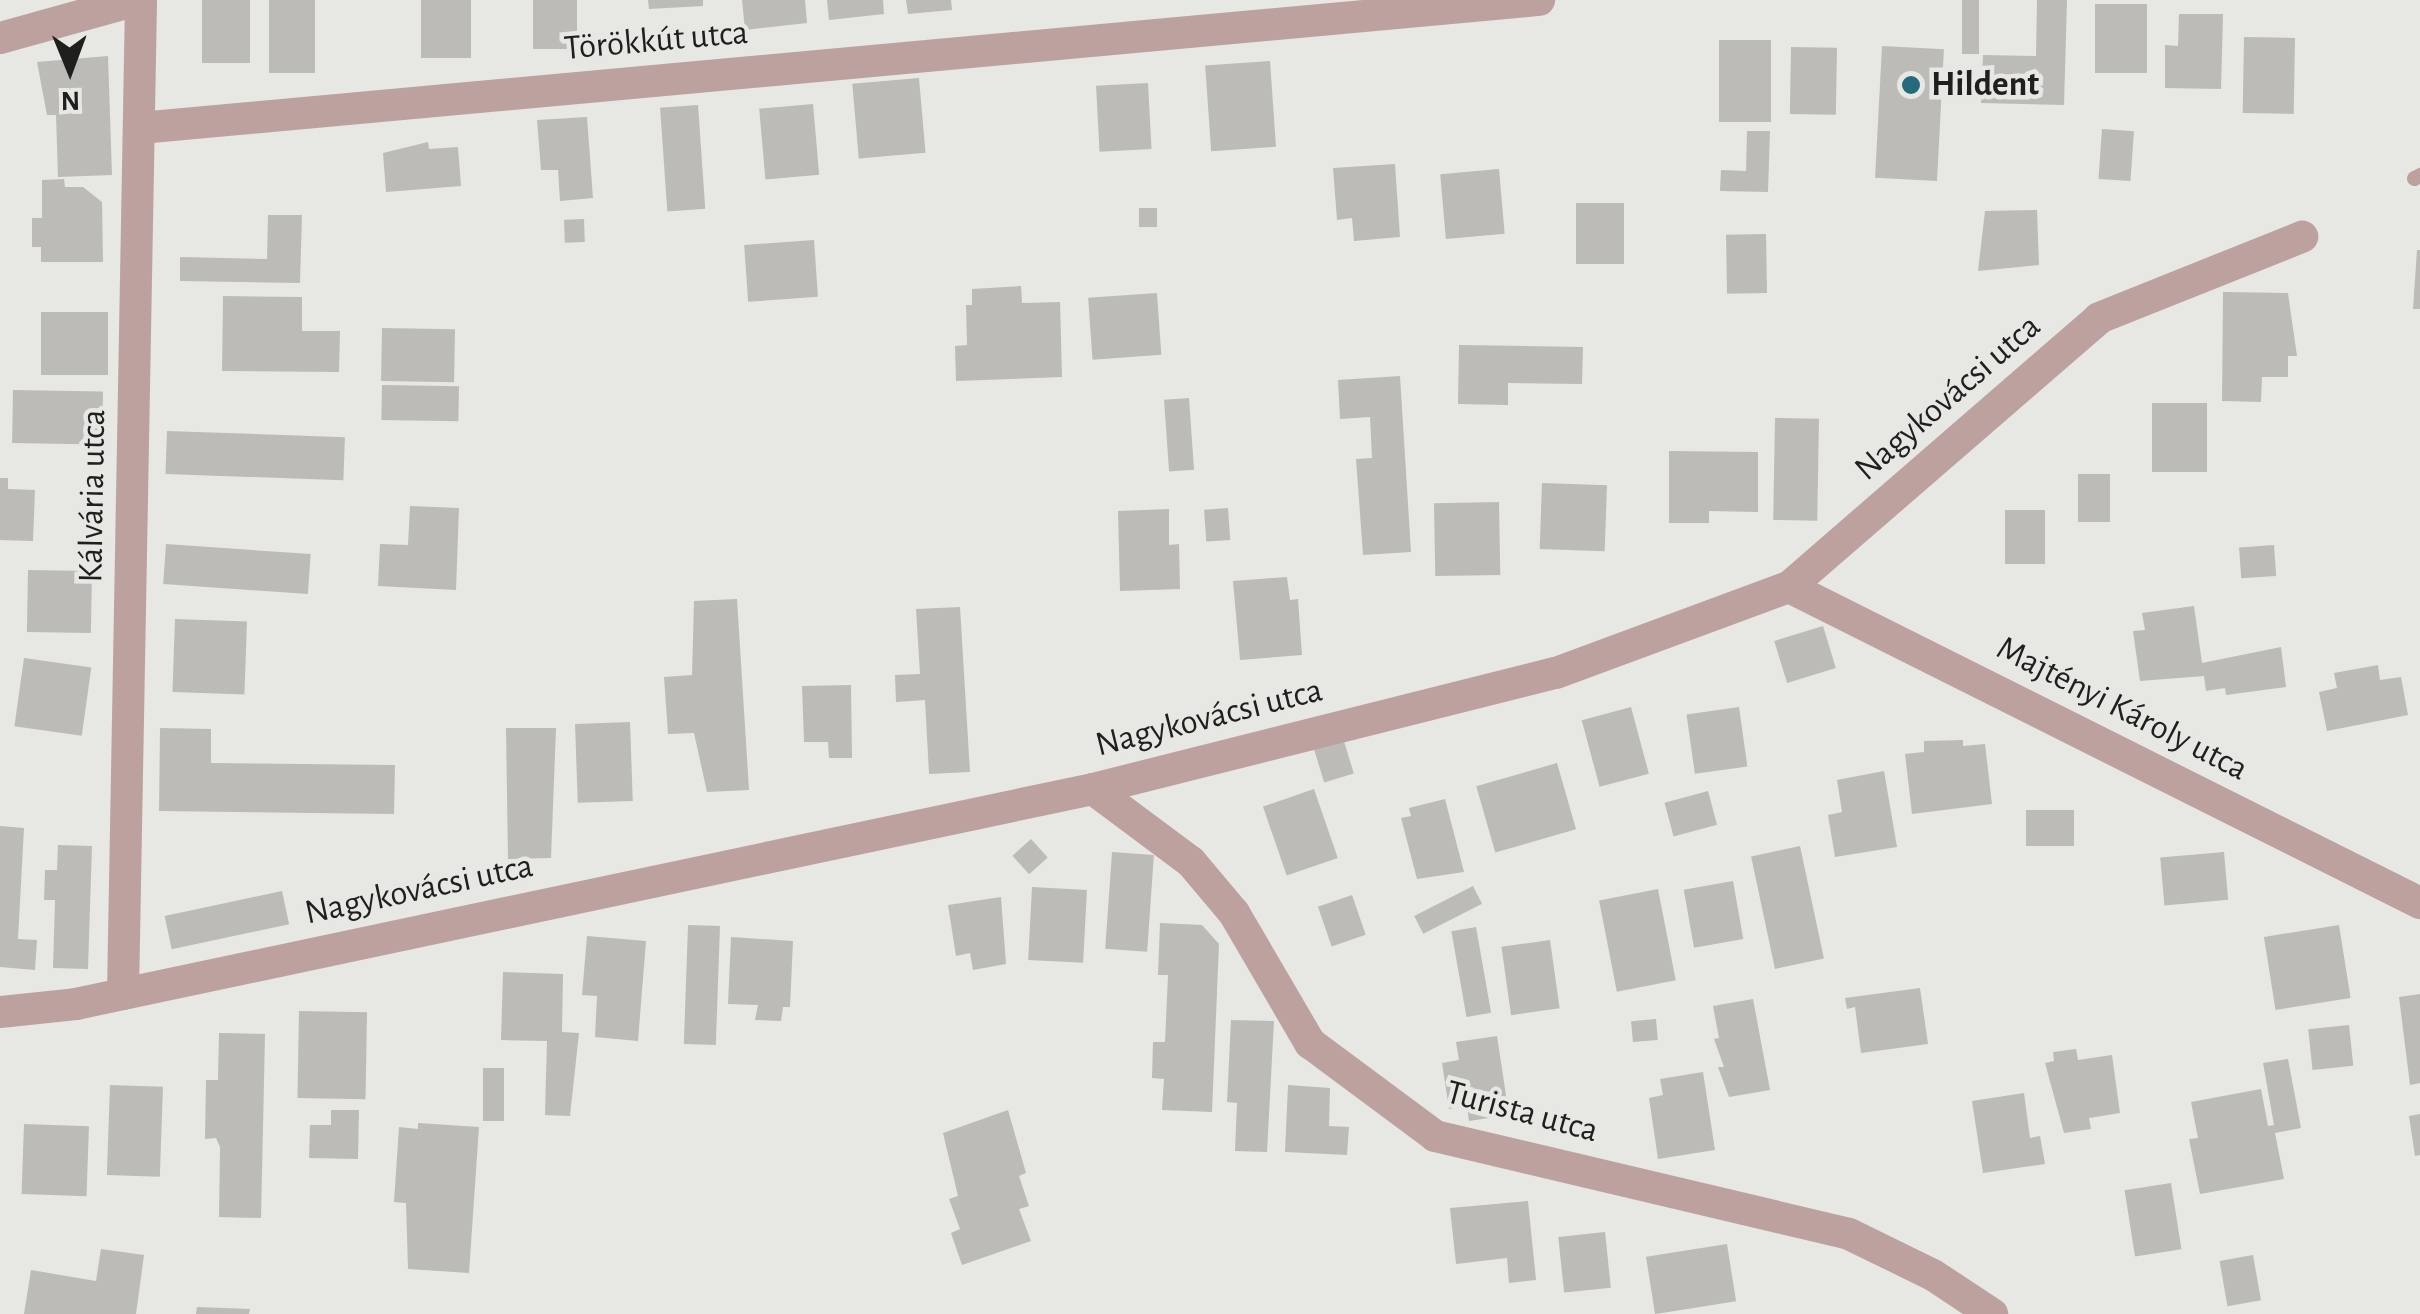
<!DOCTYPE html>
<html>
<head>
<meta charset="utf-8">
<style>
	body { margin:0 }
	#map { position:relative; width:2420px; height:1314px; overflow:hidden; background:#e7e7e3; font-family:"Alegreya Sans",sans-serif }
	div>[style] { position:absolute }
	.building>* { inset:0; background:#bcbbb8; transform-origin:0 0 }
	.lane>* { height:15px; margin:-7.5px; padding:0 7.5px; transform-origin:7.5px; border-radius:7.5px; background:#bda19e }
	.street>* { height:32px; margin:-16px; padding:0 16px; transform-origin:16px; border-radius:16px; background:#bda19e }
	.dots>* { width:28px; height:28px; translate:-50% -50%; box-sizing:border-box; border:5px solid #e7e7e3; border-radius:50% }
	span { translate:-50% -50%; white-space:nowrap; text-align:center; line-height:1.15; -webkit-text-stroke:9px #e7e7e3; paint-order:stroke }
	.street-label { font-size:35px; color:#1f1f1e }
	.poi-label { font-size:35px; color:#1f1f1e; font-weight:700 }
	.left { translate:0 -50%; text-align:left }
	.north { position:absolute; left:20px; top:20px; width:100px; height:100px; -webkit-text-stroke:8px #e7e7e3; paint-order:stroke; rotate:179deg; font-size:28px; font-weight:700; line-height:40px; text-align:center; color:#1f1f1e }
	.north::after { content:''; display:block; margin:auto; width:35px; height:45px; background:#1f1f1e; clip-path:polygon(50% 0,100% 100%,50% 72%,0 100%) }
</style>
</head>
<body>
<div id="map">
	<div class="building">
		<div style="left:202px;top:0;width:48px;height:63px"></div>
		<div style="left:269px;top:0;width:46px;height:73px"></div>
		<div style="left:421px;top:0;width:50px;height:58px"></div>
		<div style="left:533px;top:0;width:44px;height:49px"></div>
		<div style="clip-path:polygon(648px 0,703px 0,703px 6px,649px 9px)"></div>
		<div style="clip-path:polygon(742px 0,805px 0,807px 23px,745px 30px)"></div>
		<div style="clip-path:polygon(827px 0,883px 0,884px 14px,829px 20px)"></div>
		<div style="clip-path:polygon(906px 0,951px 0,952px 10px,908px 14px)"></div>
		<div style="left:1962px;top:0;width:17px;height:54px"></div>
		<div style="clip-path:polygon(2037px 0,2067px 0,2064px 105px,1981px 103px,1983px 55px,2036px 56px)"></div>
		<div style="left:2095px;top:4px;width:52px;height:69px"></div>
		<div style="clip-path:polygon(2179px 14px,2223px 14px,2221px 89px,2165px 88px,2165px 45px,2178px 46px)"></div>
		<div style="left:2244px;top:37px;width:51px;height:76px;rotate:1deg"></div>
		<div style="left:1719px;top:40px;width:52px;height:82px"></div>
		<div style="left:1882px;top:46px;width:62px;height:132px;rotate:3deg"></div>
		<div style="left:1791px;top:47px;width:46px;height:67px;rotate:1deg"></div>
		<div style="clip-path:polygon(108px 56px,112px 175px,58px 177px,56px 115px,47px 115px,37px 62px)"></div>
		<div style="left:1270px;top:61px;width:86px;height:65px;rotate:86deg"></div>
		<div style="left:919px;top:78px;width:75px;height:67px;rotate:85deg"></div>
		<div style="left:1148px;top:83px;width:66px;height:52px;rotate:87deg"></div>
		<div style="left:813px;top:104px;width:71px;height:54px;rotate:85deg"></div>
		<div style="left:698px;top:105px;width:104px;height:38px;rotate:86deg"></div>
		<div style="clip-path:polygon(587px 117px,593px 198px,560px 201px,558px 170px,541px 170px,537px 120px)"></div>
		<div style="left:2102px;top:129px;width:32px;height:50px;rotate:4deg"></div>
		<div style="clip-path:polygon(1747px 131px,1770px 131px,1768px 192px,1720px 191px,1721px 170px,1746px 171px)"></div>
		<div style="clip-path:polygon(428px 142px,429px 149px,458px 147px,461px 186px,386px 192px,383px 153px)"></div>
		<div style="clip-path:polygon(1395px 164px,1400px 237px,1354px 241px,1352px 218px,1337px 220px,1333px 168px)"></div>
		<div style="left:1499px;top:169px;width:65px;height:59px;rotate:85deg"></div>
		<div style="clip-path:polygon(64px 179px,65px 187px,83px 187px,102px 202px,103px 262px,41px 262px,41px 247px,32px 247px,32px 218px,42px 218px,42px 180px)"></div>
		<div style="left:1624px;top:203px;width:61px;height:48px;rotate:90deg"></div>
		<div style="left:1157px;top:208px;width:19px;height:18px;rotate:90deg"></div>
		<div style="clip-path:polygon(2037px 210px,2039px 265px,1978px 271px,1985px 211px)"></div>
		<div style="clip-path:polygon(268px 215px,302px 215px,300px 283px,180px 281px,180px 257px,267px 259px)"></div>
		<div style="left:584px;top:219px;width:23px;height:20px;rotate:88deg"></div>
		<div style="left:1766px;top:234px;width:59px;height:40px;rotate:89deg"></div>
		<div style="left:814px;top:240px;width:57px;height:70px;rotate:86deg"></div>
		<div style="clip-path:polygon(2417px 250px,2420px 250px,2420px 309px,2413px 309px)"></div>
		<div style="clip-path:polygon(1021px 286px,1022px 303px,1060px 302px,1062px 377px,956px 381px,955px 346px,967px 345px,966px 305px,972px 305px,972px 289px)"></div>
		<div style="clip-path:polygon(2223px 292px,2288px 293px,2297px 356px,2288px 356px,2288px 377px,2262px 377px,2261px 402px,2222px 401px)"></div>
		<div style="left:1157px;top:293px;width:62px;height:69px;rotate:86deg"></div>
		<div style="clip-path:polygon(223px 296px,302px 297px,302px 331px,340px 331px,339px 372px,222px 371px)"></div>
		<div style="left:41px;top:312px;width:67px;height:63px"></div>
		<div style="left:382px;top:328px;width:73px;height:53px;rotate:1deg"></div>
		<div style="clip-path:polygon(1459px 345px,1583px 347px,1582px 384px,1508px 383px,1508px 405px,1458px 404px)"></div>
		<div style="clip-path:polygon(1400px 376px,1411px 552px,1363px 555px,1356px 459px,1372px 458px,1370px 417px,1340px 419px,1338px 380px)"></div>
		<div style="left:382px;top:385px;width:77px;height:35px;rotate:1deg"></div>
		<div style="left:13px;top:390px;width:90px;height:53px;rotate:1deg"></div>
		<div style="left:1189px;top:398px;width:72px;height:25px;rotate:86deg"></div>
		<div style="left:2207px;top:403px;width:69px;height:55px;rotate:90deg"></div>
		<div style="left:1775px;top:418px;width:44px;height:102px;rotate:1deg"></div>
		<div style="left:167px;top:431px;width:178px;height:43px;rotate:2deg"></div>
		<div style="clip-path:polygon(1669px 451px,1758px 452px,1758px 512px,1709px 511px,1709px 523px,1669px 523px)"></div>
		<div style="left:2078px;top:474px;width:32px;height:48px"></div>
		<div style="clip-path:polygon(0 478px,8px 478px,8px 489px,35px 490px,33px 541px,0 540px)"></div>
		<div style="left:1542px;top:483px;width:65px;height:66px;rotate:2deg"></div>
		<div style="left:1499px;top:502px;width:73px;height:65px;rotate:89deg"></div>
		<div style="clip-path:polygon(410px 506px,459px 508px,456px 590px,378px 586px,380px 544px,408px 545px)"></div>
		<div style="left:1228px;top:508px;width:32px;height:24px;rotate:86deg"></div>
		<div style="clip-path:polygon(1169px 509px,1169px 545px,1179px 544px,1180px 589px,1120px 591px,1118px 511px)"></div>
		<div style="left:2005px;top:510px;width:40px;height:54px"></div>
		<div style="left:166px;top:544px;width:145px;height:40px;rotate:4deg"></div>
		<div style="left:2274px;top:545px;width:31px;height:35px;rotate:86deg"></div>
		<div style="left:28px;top:570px;width:64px;height:62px;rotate:1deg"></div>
		<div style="clip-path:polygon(1287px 577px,1290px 600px,1298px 599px,1302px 655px,1240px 660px,1233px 581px)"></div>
		<div style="clip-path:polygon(737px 599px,749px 790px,707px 792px,694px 733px,668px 734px,664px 677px,692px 675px,694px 601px)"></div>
		<div style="clip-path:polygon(2194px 606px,2202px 663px,2281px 647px,2286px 687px,2226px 695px,2225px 688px,2206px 691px,2204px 676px,2140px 681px,2133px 631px,2145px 630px,2142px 613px)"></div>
		<div style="clip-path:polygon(960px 607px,970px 772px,929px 774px,925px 700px,896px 702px,895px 675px,920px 674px,916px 609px)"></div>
		<div style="left:175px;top:619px;width:72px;height:73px;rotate:2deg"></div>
		<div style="left:1823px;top:626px;width:44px;height:51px;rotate:73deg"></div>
		<div style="left:24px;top:658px;width:68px;height:69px;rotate:8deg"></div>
		<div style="clip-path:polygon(2378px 665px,2380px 680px,2401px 677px,2408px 715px,2327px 731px,2319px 692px,2337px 688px,2334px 673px)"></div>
		<div style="clip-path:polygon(851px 685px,852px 758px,829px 758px,828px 742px,804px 742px,802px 686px)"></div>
		<div style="left:1631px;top:707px;width:69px;height:51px;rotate:75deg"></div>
		<div style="left:1739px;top:707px;width:60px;height:53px;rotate:82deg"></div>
		<div style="left:630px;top:722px;width:79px;height:55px;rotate:88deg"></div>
		<div style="clip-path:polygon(160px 728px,211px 729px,211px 763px,395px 765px,394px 814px,159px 811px)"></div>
		<div style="clip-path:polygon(506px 728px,556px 728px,551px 858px,508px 859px)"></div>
		<div style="left:1343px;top:738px;width:37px;height:31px;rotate:73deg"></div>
		<div style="clip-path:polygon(1963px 740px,1963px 746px,1985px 744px,1992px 804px,1912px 814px,1905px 754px,1924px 752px,1924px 741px)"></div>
		<div style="left:1557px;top:763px;width:69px;height:84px;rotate:74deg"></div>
		<div style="clip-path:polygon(1884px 771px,1897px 847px,1835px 857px,1828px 815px,1842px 812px,1837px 780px)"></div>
		<div style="left:1314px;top:789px;width:73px;height:54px;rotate:71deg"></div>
		<div style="left:1708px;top:791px;width:35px;height:45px;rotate:75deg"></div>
		<div style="clip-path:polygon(1445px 799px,1464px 872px,1417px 879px,1401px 818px,1411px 816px,1409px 808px)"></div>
		<div style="left:2074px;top:810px;width:36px;height:48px;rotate:90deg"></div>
		<div style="clip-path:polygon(0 826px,24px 828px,18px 939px,37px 940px,35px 970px,0 967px)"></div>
		<div style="left:1031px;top:839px;width:25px;height:25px;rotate:48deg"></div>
		<div style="clip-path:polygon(58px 845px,92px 846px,88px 969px,53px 968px,55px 900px,44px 900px,45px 870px,57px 870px)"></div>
		<div style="left:1800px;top:846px;width:115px;height:50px;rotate:78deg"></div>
		<div style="left:1112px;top:852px;width:42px;height:97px;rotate:4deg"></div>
		<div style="left:2224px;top:852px;width:48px;height:64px;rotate:85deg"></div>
		<div style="left:1733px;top:881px;width:59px;height:50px;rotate:80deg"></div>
		<div style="left:1473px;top:886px;width:20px;height:66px;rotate:63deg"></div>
		<div style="left:1032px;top:887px;width:55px;height:73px;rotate:3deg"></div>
		<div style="left:1658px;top:889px;width:93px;height:60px;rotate:79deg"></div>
		<div style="left:282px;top:891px;width:34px;height:120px;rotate:78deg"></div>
		<div style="left:1352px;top:895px;width:42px;height:36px;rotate:71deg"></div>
		<div style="clip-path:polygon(1001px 897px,1006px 964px,973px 970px,970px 953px,956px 956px,948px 905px)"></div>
		<div style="clip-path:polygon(1160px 923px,1202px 925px,1219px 944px,1212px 1112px,1162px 1110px,1164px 1079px,1152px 1078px,1153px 1042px,1165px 1042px,1168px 975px,1158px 975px)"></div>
		<div style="left:688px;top:925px;width:32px;height:119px;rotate:2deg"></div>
		<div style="left:2339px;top:925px;width:74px;height:76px;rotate:81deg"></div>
		<div style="left:1476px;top:927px;width:87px;height:25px;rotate:80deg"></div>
		<div style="clip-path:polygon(587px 936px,646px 941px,638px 1041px,595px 1037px,597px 996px,582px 995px)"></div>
		<div style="clip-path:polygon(731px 937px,793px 941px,790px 1007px,783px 1007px,781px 1021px,755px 1020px,758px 1005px,728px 1004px)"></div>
		<div style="left:1550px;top:940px;width:69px;height:49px;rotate:82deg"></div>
		<div style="clip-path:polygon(503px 972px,563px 974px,562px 1032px,579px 1033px,570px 1116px,545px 1115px,547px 1041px,501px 1040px)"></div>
		<div style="clip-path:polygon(1920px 988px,1928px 1044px,1861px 1053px,1855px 1007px,1847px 1009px,1845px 998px)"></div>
		<div style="clip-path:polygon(2420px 994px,2420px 1083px,2410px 1085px,2399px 997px)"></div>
		<div style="clip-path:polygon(1753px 999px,1770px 1090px,1729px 1097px,1718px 1067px,1724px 1067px,1714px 1039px,1719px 1038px,1713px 1006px)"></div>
		<div style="left:299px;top:1011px;width:68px;height:87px;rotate:1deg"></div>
		<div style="left:1656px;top:1019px;width:21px;height:25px;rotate:85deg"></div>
		<div style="clip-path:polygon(1231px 1020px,1274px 1021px,1267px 1152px,1235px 1151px,1237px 1103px,1227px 1102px)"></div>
		<div style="left:2349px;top:1025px;width:41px;height:41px;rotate:84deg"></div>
		<div style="clip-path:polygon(219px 1033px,265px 1034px,261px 1218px,219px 1217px,220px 1147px,216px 1138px,205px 1139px,206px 1080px,218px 1080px)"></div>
		<div style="clip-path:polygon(1497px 1036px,1509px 1115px,1469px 1121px,1467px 1106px,1449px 1109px,1442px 1063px,1459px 1060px,1456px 1042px)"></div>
		<div style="clip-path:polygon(2076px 1049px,2078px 1060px,2112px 1055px,2120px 1113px,2089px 1118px,2091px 1129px,2064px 1133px,2045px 1063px,2054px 1061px,2053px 1052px)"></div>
		<div style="clip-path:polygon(2288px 1059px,2301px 1128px,2275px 1133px,2284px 1179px,2200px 1194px,2189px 1139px,2198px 1138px,2191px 1102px,2261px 1089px,2268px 1126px,2274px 1125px,2263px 1063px)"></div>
		<div style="left:483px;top:1068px;width:21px;height:53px"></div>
		<div style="clip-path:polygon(1703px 1072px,1715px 1150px,1658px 1159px,1649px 1098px,1663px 1095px,1660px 1079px)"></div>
		<div style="left:110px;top:1085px;width:53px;height:90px;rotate:2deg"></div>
		<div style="clip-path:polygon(1288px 1085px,1330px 1088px,1329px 1126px,1349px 1127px,1347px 1155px,1285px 1152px)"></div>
		<div style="clip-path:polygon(2024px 1093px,2030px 1138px,2040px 1136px,2045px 1164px,1983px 1173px,1972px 1101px)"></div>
		<div style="clip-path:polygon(331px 1110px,359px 1110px,358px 1159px,309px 1158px,310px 1125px,331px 1125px)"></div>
		<div style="clip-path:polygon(1008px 1110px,1026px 1173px,1019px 1176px,1029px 1206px,1019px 1209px,1031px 1241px,962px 1265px,951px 1233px,960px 1229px,949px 1199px,958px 1196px,943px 1133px)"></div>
		<div style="clip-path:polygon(2420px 1114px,2420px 1155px,2415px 1156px,2409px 1116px)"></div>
		<div style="clip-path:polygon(418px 1123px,479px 1127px,469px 1273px,408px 1269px,406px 1203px,394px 1202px,399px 1127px,418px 1129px)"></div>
		<div style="left:24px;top:1124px;width:65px;height:70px;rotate:2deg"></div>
		<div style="left:2171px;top:1183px;width:67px;height:47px;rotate:81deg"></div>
		<div style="clip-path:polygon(1528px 1201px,1536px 1280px,1509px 1283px,1507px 1258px,1456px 1264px,1450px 1208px)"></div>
		<div style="left:1605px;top:1232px;width:56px;height:47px;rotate:84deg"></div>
		<div style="left:1727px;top:1244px;width:58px;height:82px;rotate:81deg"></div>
		<div style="clip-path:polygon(101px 1249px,144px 1255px,136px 1314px,24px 1314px,31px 1270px,96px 1281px)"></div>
		<div style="left:2253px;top:1255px;width:46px;height:34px;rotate:80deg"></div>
		<div style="clip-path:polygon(197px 1307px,250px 1309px,249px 1314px,196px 1314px)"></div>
	</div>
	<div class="lane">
		<div style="left:2414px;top:178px;width:7px;rotate:-27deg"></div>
	</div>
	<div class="street">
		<div style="left:0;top:38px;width:142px;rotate:-15.5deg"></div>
		<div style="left:140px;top:128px;width:1405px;rotate:-5.23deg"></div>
		<div style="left:1789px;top:587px;width:706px;rotate:26.6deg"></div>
		<div style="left:1093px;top:789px;width:122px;rotate:36.7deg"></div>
		<div style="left:1191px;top:862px;width:67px;rotate:49.9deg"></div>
		<div style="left:1234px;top:913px;width:151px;rotate:59.7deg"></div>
		<div style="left:1310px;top:1043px;width:156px;rotate:36.6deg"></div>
		<div style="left:1435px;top:1136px;width:425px;rotate:13.3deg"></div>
		<div style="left:1849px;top:1234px;width:93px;rotate:26deg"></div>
		<div style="left:1933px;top:1275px;width:71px;rotate:33.5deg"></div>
		<div style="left:123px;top:994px;width:994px;rotate:-88.96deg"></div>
		<div style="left:0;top:1012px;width:76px;rotate:-6deg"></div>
		<div style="left:76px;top:1004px;width:1039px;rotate:-11.94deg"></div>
		<div style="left:1093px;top:789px;width:477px;rotate:-14.1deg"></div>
		<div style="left:1556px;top:673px;width:248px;rotate:-20.3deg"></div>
		<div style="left:1789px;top:587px;width:410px;rotate:-40.9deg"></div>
		<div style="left:2099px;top:318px;width:219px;rotate:-21.8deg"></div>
	</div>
	<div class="dots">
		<div style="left:1911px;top:85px;background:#256a7a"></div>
	</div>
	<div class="street-label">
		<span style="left:656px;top:41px;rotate:-5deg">Törökkút utca</span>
		<span style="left:1948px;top:398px;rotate:-41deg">Nagykovácsi utca</span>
		<span style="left:93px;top:496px;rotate:-89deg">Kálvária utca</span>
		<span style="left:2122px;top:709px;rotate:27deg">Majtényi Károly utca</span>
		<span style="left:1209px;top:718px;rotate:-14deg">Nagykovácsi utca</span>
		<span style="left:419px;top:890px;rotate:-12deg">Nagykovácsi utca</span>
		<span style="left:1522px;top:1112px;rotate:15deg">Turista utca</span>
	</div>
	<div class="poi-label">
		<span class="left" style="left:1931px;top:85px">Hildent</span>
	</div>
	<div class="north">N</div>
</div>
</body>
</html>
